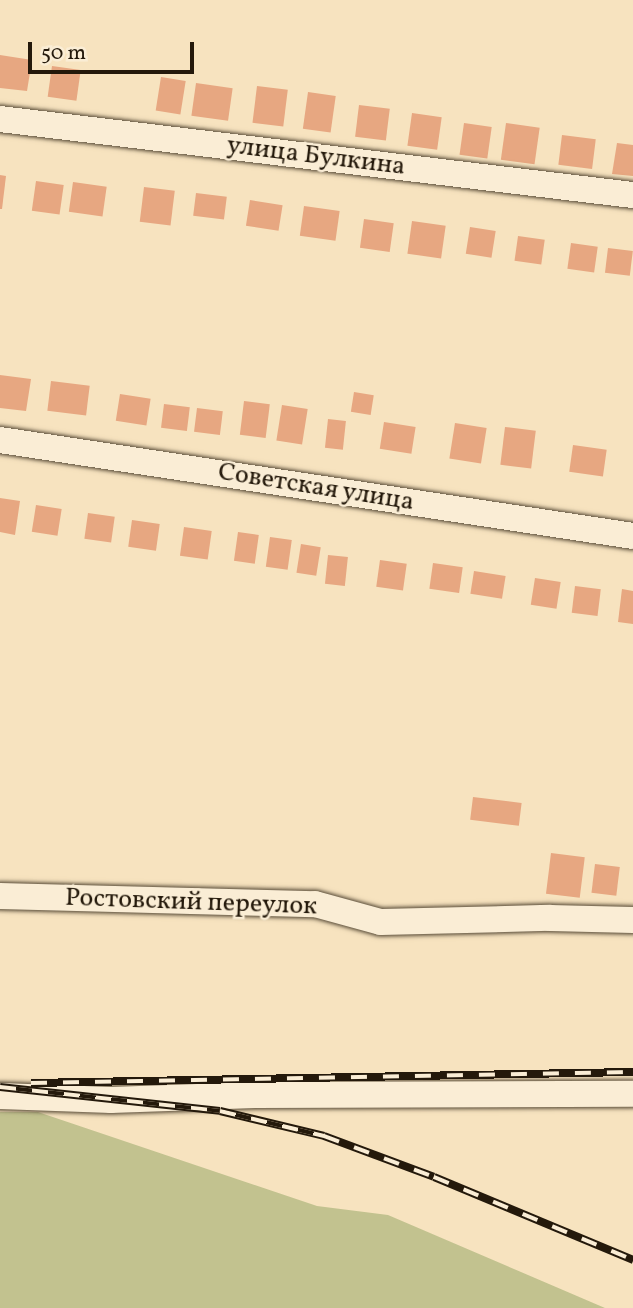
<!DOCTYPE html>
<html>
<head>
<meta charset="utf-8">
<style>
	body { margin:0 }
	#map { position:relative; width:633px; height:1308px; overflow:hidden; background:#f7e3bf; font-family:Vollkorn,serif }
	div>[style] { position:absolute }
	.green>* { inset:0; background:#c2c28f }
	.building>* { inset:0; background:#e7a781; transform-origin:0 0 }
	.roads { filter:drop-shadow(0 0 2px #594c38) drop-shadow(0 0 2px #594c38) }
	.street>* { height:26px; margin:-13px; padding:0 13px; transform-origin:13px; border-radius:13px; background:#faedd5 }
	.rail>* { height:8px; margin-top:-4px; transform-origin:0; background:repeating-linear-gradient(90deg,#faedd5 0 16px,#24190b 0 32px); box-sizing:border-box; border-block:2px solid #24190b }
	span { translate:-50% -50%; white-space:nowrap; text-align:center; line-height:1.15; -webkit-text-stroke:5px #faedd5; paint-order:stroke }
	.street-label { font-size:26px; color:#24190b }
	.scale { position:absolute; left:28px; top:42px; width:166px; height:32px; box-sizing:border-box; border:4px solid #24190b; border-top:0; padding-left:9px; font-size:21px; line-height:24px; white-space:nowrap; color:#24190b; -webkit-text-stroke:5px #faedd5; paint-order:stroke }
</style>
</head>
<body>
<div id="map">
	<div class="green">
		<div style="clip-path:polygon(0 1112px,38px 1112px,317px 1206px,388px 1215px,605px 1308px,0 1308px)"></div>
	</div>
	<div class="building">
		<div style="clip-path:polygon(0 55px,32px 60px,27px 91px,0 88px)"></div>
		<div style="left:52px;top:66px;width:29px;height:31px;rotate:8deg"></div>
		<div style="left:161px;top:77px;width:25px;height:34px;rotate:9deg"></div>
		<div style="left:196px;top:83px;width:37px;height:33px;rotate:8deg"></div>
		<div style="left:257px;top:86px;width:31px;height:37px;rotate:7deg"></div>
		<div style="left:308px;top:92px;width:28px;height:37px;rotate:8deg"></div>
		<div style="left:359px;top:105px;width:31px;height:32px;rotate:7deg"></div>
		<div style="left:412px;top:113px;width:30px;height:33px;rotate:8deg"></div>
		<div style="left:464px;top:123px;width:28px;height:32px;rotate:8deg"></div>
		<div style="left:506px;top:123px;width:34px;height:37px;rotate:8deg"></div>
		<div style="left:562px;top:135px;width:34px;height:30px;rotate:7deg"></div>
		<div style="clip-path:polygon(617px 143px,633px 145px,633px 176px,612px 174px)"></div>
		<div style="clip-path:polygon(0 175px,6px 176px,2px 209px,0 209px)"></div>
		<div style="left:36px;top:181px;width:28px;height:30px;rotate:8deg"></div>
		<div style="left:73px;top:182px;width:34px;height:30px;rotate:8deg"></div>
		<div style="left:144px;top:187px;width:31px;height:35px;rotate:7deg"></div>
		<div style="left:196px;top:193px;width:31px;height:23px;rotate:7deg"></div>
		<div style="left:250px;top:200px;width:33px;height:26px;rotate:9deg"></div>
		<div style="left:304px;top:206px;width:36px;height:30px;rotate:8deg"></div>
		<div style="left:364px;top:219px;width:30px;height:29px;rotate:8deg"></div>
		<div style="left:412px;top:221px;width:34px;height:33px;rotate:8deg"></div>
		<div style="left:470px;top:227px;width:26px;height:27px;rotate:9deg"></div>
		<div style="left:518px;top:236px;width:27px;height:25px;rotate:8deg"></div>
		<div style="left:571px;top:243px;width:27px;height:26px;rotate:8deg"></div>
		<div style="left:608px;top:248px;width:25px;height:25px;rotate:7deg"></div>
		<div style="clip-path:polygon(0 375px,31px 379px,26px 411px,0 408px)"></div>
		<div style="left:51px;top:381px;width:39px;height:30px;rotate:7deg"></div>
		<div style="left:354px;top:392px;width:20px;height:20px;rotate:9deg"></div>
		<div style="left:120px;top:394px;width:31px;height:27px;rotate:9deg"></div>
		<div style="left:244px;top:401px;width:26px;height:34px;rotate:7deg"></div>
		<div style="left:164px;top:404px;width:26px;height:24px;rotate:7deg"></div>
		<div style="left:282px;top:405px;width:26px;height:36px;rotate:9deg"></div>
		<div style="left:197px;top:408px;width:26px;height:24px;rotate:7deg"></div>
		<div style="left:328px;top:419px;width:18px;height:29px;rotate:6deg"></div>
		<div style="left:384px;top:422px;width:32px;height:27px;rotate:9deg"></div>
		<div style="left:455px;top:423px;width:32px;height:36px;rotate:9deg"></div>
		<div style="left:505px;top:427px;width:31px;height:38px;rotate:7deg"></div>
		<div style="left:573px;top:445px;width:34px;height:27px;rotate:8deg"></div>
		<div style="clip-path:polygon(0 498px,20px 501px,15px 535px,0 532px)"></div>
		<div style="left:36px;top:505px;width:26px;height:27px;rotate:9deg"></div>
		<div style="left:88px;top:513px;width:27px;height:26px;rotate:8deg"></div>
		<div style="left:132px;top:520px;width:28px;height:27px;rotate:8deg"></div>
		<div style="left:184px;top:527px;width:28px;height:29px;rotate:8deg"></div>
		<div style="left:238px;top:532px;width:21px;height:29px;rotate:8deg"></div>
		<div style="left:270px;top:537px;width:22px;height:30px;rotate:8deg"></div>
		<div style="left:301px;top:544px;width:20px;height:29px;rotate:9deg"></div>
		<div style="left:328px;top:555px;width:20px;height:29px;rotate:6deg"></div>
		<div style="left:380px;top:560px;width:27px;height:27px;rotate:8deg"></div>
		<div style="left:433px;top:563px;width:30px;height:26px;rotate:8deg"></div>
		<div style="left:474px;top:571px;width:32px;height:23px;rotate:9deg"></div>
		<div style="left:535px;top:578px;width:26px;height:27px;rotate:9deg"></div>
		<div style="left:575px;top:586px;width:26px;height:27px;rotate:7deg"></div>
		<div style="clip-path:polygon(622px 589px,633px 591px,633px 624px,618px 622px)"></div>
		<div style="left:473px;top:797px;width:49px;height:23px;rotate:7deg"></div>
		<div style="left:551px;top:853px;width:34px;height:41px;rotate:7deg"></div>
		<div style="left:595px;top:864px;width:25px;height:29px;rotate:7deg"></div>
	</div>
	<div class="roads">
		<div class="street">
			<div style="left:0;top:119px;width:638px;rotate:6.85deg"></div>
			<div style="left:0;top:440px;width:640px;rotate:8.62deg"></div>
			<div style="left:0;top:896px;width:315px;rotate:1.5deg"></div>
			<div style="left:315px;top:904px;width:68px;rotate:15.3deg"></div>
			<div style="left:381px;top:922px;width:169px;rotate:-1.4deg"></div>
			<div style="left:550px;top:918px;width:83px;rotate:1.4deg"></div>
			<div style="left:0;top:1096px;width:111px;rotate:2.1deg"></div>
			<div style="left:111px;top:1100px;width:144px;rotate:-2deg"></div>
			<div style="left:255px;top:1095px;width:378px;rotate:-0.2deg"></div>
		</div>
	</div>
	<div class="rail">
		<div style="left:31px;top:1083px;width:602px;rotate:-1.05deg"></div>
		<div style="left:0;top:1087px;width:221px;rotate:6.2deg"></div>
		<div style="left:220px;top:1111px;width:107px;rotate:13.5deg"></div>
		<div style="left:324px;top:1136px;width:117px;rotate:20.4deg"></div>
		<div style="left:434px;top:1177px;width:216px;rotate:22.6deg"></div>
	</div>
	<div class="street-label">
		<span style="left:316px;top:157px;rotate:7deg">улица Булкина</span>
		<span style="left:316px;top:488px;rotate:9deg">Советская улица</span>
		<span style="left:191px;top:903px;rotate:2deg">Ростовский переулок</span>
	</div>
	<div class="scale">50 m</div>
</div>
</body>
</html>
